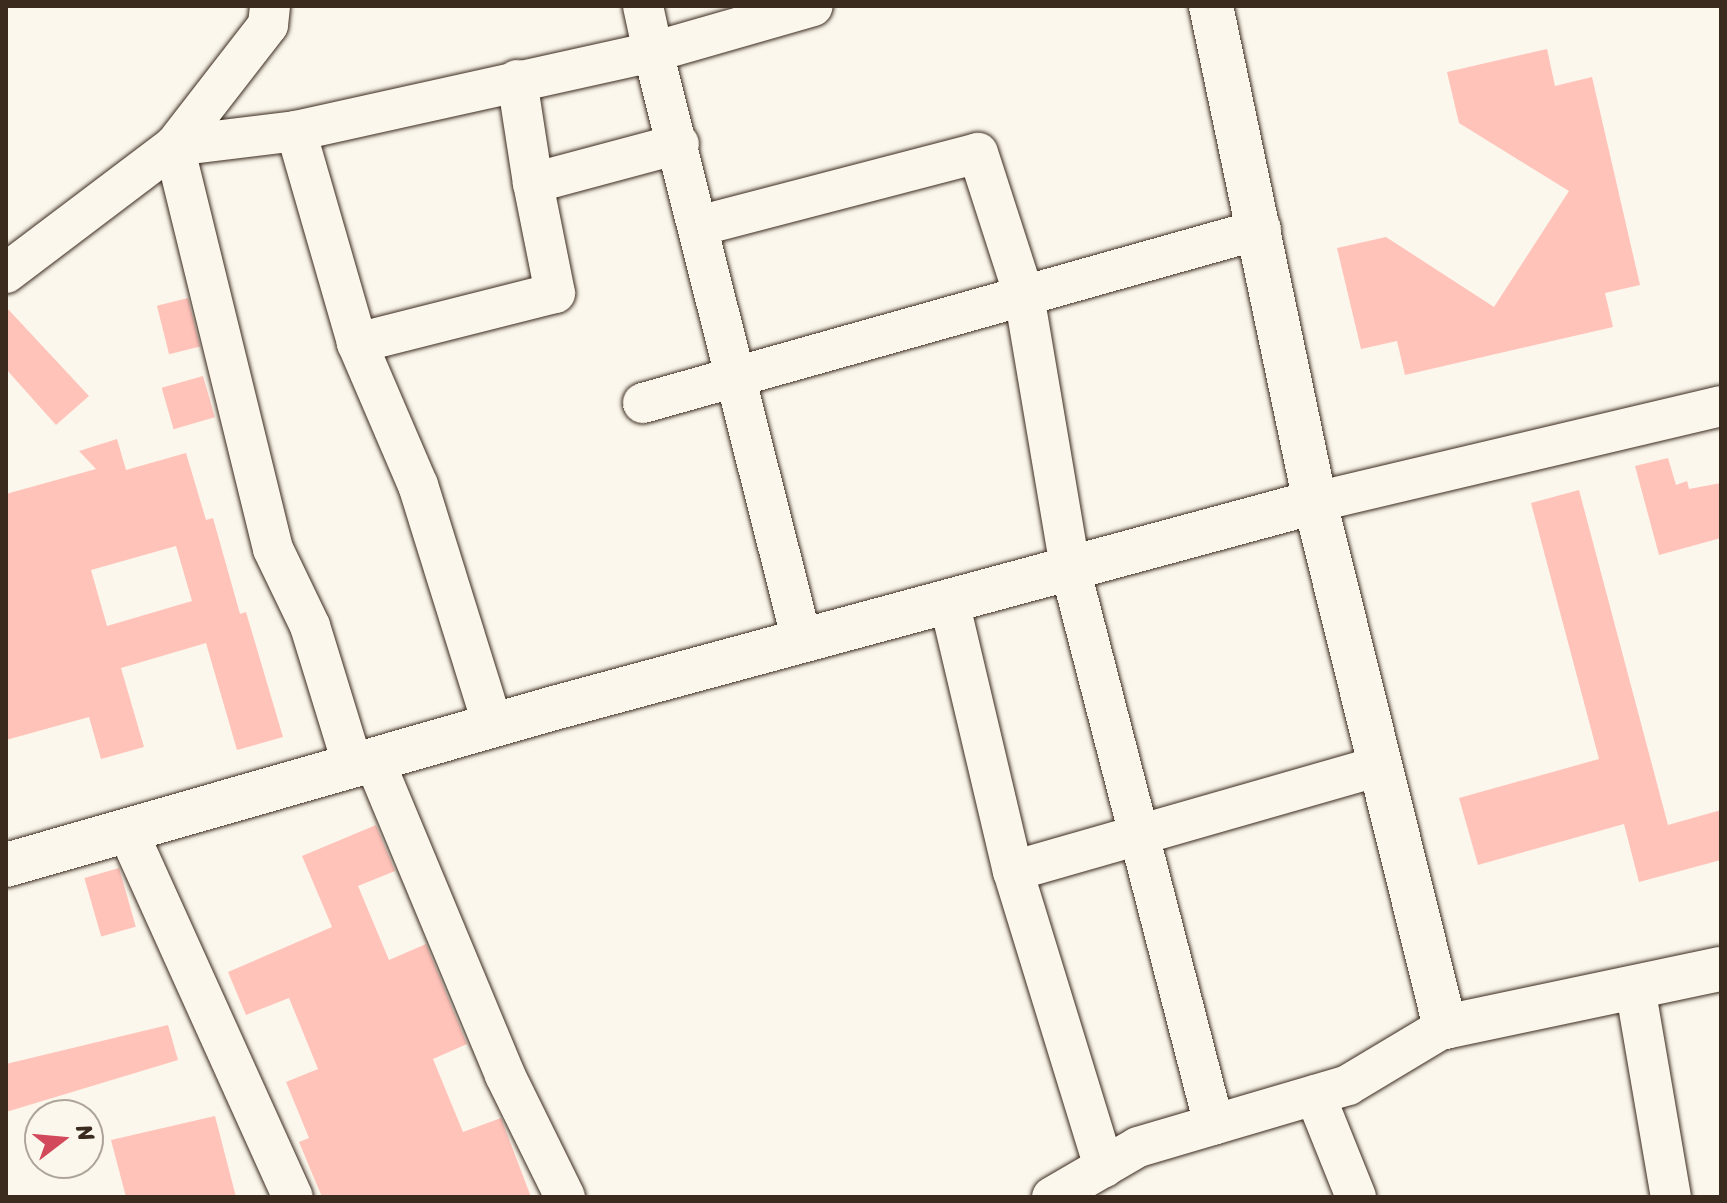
<!DOCTYPE html>
<html>
<head>
<meta charset="utf-8">
<style>
	body { margin:0 }
	#map { position:relative; width:1727px; height:1203px; overflow:hidden; background:#fbf7ec; font-family:Sriracha,sans-serif }
	div>[style] { position:absolute }
	.building>* { inset:0; background:#ffc3ba; transform-origin:0 0 }
	.roads { filter:drop-shadow(0 0 2px #3b2a1e) drop-shadow(0 0 2px #3b2a1e) }
	.minor>* { height:40px; margin:-20px; padding:0 20px; transform-origin:20px; border-radius:20px; background:#fbf7ec }
	.tertiary>* { height:44px; margin:-22px; padding:0 22px; transform-origin:22px; border-radius:22px; background:#fbf7ec }
	span { translate:-50% -50%; white-space:nowrap; text-align:center; line-height:1.15; -webkit-text-stroke:6px #fbf7ec; paint-order:stroke }
	.frame { position:absolute; inset:0; border:8px solid #3b2a1e; pointer-events:none }
	.north { position:absolute; left:24px; top:1099px; width:80px; height:80px; box-sizing:border-box; background:#fbf7ec; border:2px solid #aea59a; border-radius:50%; rotate:74deg; font-size:22px; font-weight:700; line-height:32px; text-align:center; color:#3b2a1e }
	.north::after { content:''; display:block; margin:auto; width:28px; height:36px; background:#d1495b; clip-path:polygon(50% 0,100% 100%,50% 72%,0 100%) }
</style>
</head>
<body>
<div id="map">
	<div class="building">
		<div style="clip-path:polygon(1547px 49px,1555px 86px,1592px 77px,1640px 285px,1605px 293px,1613px 327px,1405px 375px,1397px 341px,1361px 349px,1337px 248px,1386px 237px,1494px 307px,1569px 191px,1459px 123px,1447px 72px)"></div>
		<div style="left:188px;top:298px;width:50px;height:32px;rotate:76deg"></div>
		<div style="clip-path:polygon(6px 307px,89px 396px,56px 425px,6px 369px)"></div>
		<div style="left:203px;top:376px;width:43px;height:43px;rotate:74deg"></div>
		<div style="clip-path:polygon(evenodd,117px 439px,126px 470px,186px 453px,206px 520px,213px 518px,240px 614px,246px 612px,283px 737px,237px 750px,206px 643px,121px 668px,144px 747px,101px 759px,89px 717px,6px 740px,6px 494px,96px 469px,79px 451px,117px 439px,176px 546px,192px 601px,107px 626px,91px 570px,176px 546px)"></div>
		<div style="clip-path:polygon(1668px 458px,1676px 485px,1687px 481px,1689px 489px,1721px 483px,1721px 538px,1659px 555px,1635px 466px)"></div>
		<div style="clip-path:polygon(1579px 490px,1668px 825px,1721px 810px,1721px 860px,1639px 882px,1624px 824px,1478px 865px,1459px 798px,1599px 759px,1531px 503px)"></div>
		<div style="clip-path:polygon(376px 825px,395px 871px,358px 886px,389px 960px,426px 944px,467px 1044px,433px 1059px,463px 1132px,501px 1118px,531px 1197px,322px 1197px,299px 1142px,309px 1138px,286px 1082px,318px 1069px,289px 998px,246px 1015px,228px 972px,332px 927px,302px 856px)"></div>
		<div style="left:119px;top:868px;width:61px;height:36px;rotate:74deg"></div>
		<div style="clip-path:polygon(168px 1025px,178px 1060px,6px 1112px,6px 1064px)"></div>
		<div style="clip-path:polygon(215px 1116px,236px 1197px,126px 1197px,111px 1140px)"></div>
	</div>
	<div class="roads">
		<div class="minor">
			<div style="left:270px;top:6px;width:19px;rotate:96deg"></div>
			<div style="left:268px;top:25px;width:153px;rotate:127.8deg"></div>
			<div style="left:174px;top:146px;width:415px;rotate:76.2deg"></div>
			<div style="left:273px;top:549px;width:85px;rotate:64.3deg"></div>
			<div style="left:310px;top:626px;width:146px;rotate:72.9deg"></div>
			<div style="left:643px;top:6px;width:47px;rotate:77.7deg"></div>
			<div style="left:653px;top:52px;width:166px;rotate:-16deg"></div>
			<div style="left:517px;top:80px;width:104px;rotate:81.2deg"></div>
			<div style="left:296px;top:131px;width:221px;rotate:73.9deg"></div>
			<div style="left:357px;top:343px;width:155px;rotate:66.8deg"></div>
			<div style="left:418px;top:485px;width:252px;rotate:72.7deg"></div>
			<div style="left:698px;top:226px;width:289px;rotate:-14.6deg"></div>
			<div style="left:978px;top:153px;width:149px;rotate:72.1deg"></div>
			<div style="left:1024px;top:295px;width:277px;rotate:80.4deg"></div>
			<div style="left:1070px;top:568px;width:575px;rotate:75.5deg"></div>
			<div style="left:6px;top:273px;width:211px;rotate:-37.1deg"></div>
			<div style="left:174px;top:146px;width:123px;rotate:-7deg"></div>
			<div style="left:296px;top:131px;width:366px;rotate:-12.5deg"></div>
			<div style="left:653px;top:52px;width:608px;rotate:75.8deg"></div>
			<div style="left:357px;top:343px;width:204px;rotate:-14.2deg"></div>
			<div style="left:555px;top:293px;width:112px;rotate:-101.3deg"></div>
			<div style="left:533px;top:183px;width:151px;rotate:-15deg"></div>
			<div style="left:643px;top:403px;width:642px;rotate:-15.72deg"></div>
			<div style="left:1315px;top:502px;width:417px;rotate:-13.3deg"></div>
			<div style="left:949px;top:601px;width:277px;rotate:76.7deg"></div>
			<div style="left:1013px;top:871px;width:310px;rotate:72.9deg"></div>
			<div style="left:374px;top:760px;width:341px;rotate:67.4deg"></div>
			<div style="left:505px;top:1075px;width:136px;rotate:63.8deg"></div>
			<div style="left:127px;top:830px;width:403px;rotate:65.7deg"></div>
			<div style="left:1013px;top:871px;width:382px;rotate:-16deg"></div>
			<div style="left:1635px;top:987px;width:213px;rotate:80.3deg"></div>
			<div style="left:1315px;top:1095px;width:110px;rotate:68.1deg"></div>
			<div style="left:1052px;top:1197px;width:99px;rotate:-30.2deg"></div>
			<div style="left:1138px;top:1147px;width:219px;rotate:-16.4deg"></div>
			<div style="left:1348px;top:1085px;width:113px;rotate:-30.9deg"></div>
		</div>
		<div class="tertiary">
			<div style="left:1211px;top:6px;width:507px;rotate:78.16deg"></div>
			<div style="left:6px;top:865px;width:570px;rotate:-15.99deg"></div>
			<div style="left:554px;top:708px;width:788px;rotate:-15.15deg"></div>
			<div style="left:1315px;top:502px;width:541px;rotate:76.09deg"></div>
			<div style="left:1445px;top:1027px;width:282px;rotate:-11.9deg"></div>
		</div>
	</div>
	<div class="frame"></div>
	<div class="north">N</div>
</div>
</body>
</html>
